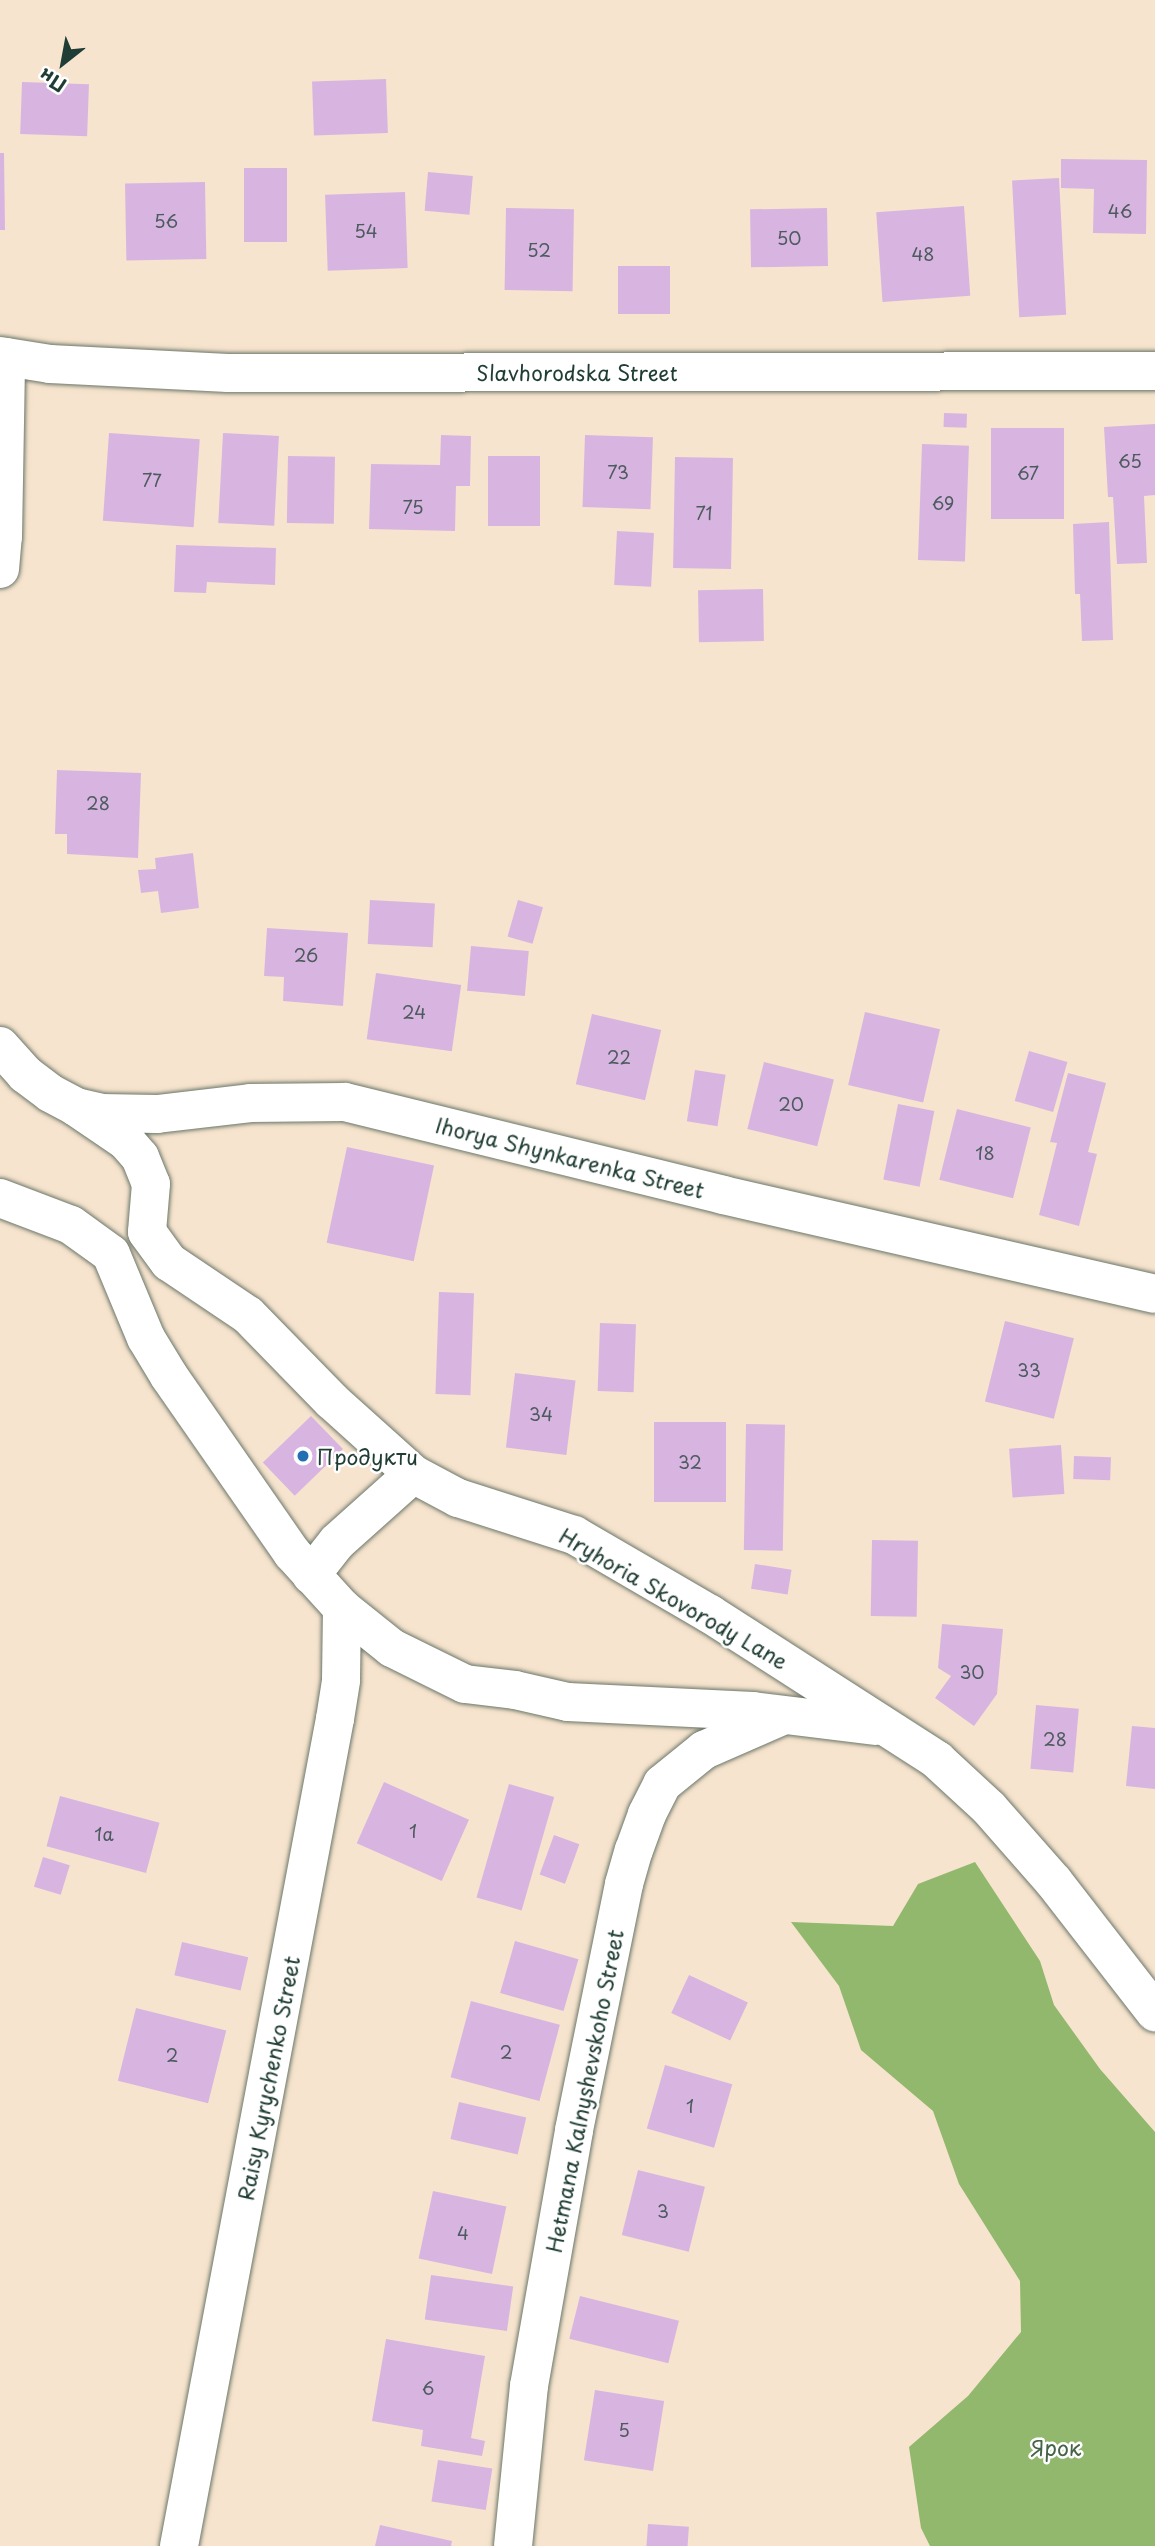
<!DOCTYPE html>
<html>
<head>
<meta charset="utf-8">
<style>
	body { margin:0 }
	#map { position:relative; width:1155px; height:2546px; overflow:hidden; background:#f7e4ce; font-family:"Playpen Sans",sans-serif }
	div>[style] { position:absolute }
	.forest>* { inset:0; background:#92b86d }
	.building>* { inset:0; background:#d8b5e1; transform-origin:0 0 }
	.roads { filter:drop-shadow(0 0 2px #6b776a) drop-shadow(0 0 2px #6b776a) }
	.street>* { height:38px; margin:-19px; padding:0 19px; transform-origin:19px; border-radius:19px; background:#fff }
	.dots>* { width:19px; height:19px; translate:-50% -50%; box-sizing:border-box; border:4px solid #fff; border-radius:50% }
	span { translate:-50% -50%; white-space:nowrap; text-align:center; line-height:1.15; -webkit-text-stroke:5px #fff; paint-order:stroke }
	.number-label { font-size:18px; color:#4d5b5f }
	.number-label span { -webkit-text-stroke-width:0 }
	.street-label { font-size:21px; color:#1f3d34 }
	.poi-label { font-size:21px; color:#1f3d34 }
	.left { translate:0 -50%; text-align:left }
	.park-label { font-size:21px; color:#456446 }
	.north { position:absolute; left:28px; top:28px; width:70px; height:70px; -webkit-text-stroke:5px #fff; paint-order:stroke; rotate:211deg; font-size:19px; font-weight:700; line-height:28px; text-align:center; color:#1f3d34 }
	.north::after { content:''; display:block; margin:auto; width:24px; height:32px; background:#1f3d34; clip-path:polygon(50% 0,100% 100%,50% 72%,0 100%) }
</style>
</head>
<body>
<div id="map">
	<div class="forest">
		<div style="clip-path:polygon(975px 1862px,1040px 1961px,1054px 2005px,1100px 2069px,1155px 2132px,1155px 2546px,930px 2546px,921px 2528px,909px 2447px,968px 2396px,1021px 2332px,1020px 2281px,959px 2184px,933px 2111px,861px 2050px,839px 1986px,791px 1922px,893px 1926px,918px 1884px)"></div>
	</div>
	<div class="building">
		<div style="left:386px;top:79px;width:54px;height:74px;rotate:88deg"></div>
		<div style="left:22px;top:82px;width:67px;height:52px;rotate:2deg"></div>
		<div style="clip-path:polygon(0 153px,4px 153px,5px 230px,0 230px)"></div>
		<div style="clip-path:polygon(1061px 159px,1147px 160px,1146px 234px,1093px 233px,1094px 189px,1061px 188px)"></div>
		<div style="left:244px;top:168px;width:43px;height:74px"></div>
		<div style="left:428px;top:172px;width:45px;height:39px;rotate:5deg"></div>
		<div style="left:1059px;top:178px;width:137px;height:47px;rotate:87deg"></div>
		<div style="left:205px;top:182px;width:77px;height:80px;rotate:89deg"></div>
		<div style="left:405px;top:192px;width:76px;height:80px;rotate:88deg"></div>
		<div style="left:964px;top:206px;width:90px;height:88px;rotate:86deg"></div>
		<div style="left:506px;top:208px;width:68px;height:82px;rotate:1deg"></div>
		<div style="left:827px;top:208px;width:58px;height:77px;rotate:89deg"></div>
		<div style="left:618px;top:266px;width:52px;height:48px"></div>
		<div style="left:944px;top:413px;width:23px;height:14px;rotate:2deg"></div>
		<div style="clip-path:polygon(1155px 424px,1155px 495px,1144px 496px,1147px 563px,1117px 564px,1113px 497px,1108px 497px,1104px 427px)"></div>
		<div style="left:991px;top:428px;width:73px;height:91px"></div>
		<div style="left:109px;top:433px;width:91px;height:88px;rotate:4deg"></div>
		<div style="left:223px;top:433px;width:56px;height:90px;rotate:3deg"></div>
		<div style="clip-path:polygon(441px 435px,471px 436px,470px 486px,456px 486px,455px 531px,369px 529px,371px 464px,440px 465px)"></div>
		<div style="left:585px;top:435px;width:68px;height:72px;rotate:2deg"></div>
		<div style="left:922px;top:444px;width:47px;height:116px;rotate:2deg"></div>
		<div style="left:288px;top:456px;width:47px;height:67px;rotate:1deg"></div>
		<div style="left:488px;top:456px;width:52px;height:70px"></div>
		<div style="left:675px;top:457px;width:58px;height:111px;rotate:1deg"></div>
		<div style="clip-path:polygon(1109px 522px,1113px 640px,1082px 641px,1080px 594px,1075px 594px,1073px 524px)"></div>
		<div style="left:617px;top:531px;width:37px;height:54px;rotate:3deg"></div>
		<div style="clip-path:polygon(176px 545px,276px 548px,275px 585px,207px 582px,206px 593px,174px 592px)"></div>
		<div style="left:763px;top:589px;width:52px;height:65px;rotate:89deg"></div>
		<div style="clip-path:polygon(57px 770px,141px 773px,138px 858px,67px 854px,67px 834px,55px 834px)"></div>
		<div style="clip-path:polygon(193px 853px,199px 908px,161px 913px,158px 891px,141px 893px,138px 870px,156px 869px,155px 858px)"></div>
		<div style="left:370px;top:900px;width:65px;height:44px;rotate:3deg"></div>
		<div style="left:518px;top:900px;width:26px;height:38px;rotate:16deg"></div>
		<div style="clip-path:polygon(267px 928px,348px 933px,343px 1006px,283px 1001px,284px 977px,264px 976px)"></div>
		<div style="left:471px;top:946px;width:58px;height:45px;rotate:5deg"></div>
		<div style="left:376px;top:973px;width:86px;height:67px;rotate:8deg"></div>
		<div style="left:865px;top:1012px;width:77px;height:75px;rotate:13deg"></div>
		<div style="left:592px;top:1014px;width:71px;height:72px;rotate:13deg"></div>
		<div style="left:1029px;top:1051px;width:40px;height:52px;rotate:16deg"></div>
		<div style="left:764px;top:1062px;width:72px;height:69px;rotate:14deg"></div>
		<div style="left:695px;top:1070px;width:31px;height:52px;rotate:9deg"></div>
		<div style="clip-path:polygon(1068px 1073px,1106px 1083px,1088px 1152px,1097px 1154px,1079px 1226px,1039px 1215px,1057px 1143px,1050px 1142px)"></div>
		<div style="left:898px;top:1104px;width:37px;height:77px;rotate:11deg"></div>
		<div style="left:957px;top:1109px;width:76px;height:73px;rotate:14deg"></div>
		<div style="left:347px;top:1147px;width:89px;height:98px;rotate:12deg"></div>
		<div style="left:439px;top:1292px;width:35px;height:102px;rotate:2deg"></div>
		<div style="left:1005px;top:1321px;width:71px;height:83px;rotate:14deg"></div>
		<div style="left:600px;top:1323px;width:36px;height:68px;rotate:2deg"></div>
		<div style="left:515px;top:1373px;width:61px;height:75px;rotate:7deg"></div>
		<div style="left:311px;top:1416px;width:46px;height:67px;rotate:46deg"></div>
		<div style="left:654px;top:1422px;width:72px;height:80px"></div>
		<div style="left:746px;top:1424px;width:39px;height:126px;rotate:1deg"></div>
		<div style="left:1061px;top:1445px;width:49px;height:52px;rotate:86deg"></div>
		<div style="left:1074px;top:1456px;width:37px;height:23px;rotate:2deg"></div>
		<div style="left:872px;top:1540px;width:46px;height:76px;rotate:1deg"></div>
		<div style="left:755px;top:1564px;width:37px;height:25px;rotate:9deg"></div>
		<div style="clip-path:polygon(942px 1624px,1003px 1629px,997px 1694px,974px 1726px,935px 1698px,951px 1676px,938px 1668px)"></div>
		<div style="left:1036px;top:1705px;width:43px;height:64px;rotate:5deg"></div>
		<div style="clip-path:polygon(1132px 1726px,1155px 1728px,1155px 1789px,1126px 1786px)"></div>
		<div style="left:384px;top:1782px;width:93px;height:67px;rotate:24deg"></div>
		<div style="left:509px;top:1784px;width:47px;height:118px;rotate:16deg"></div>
		<div style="left:60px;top:1796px;width:103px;height:52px;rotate:15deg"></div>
		<div style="left:554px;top:1835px;width:27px;height:42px;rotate:20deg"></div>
		<div style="left:43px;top:1857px;width:28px;height:31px;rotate:17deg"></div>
		<div style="left:515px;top:1941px;width:66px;height:54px;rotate:16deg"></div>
		<div style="left:182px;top:1942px;width:68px;height:34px;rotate:13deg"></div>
		<div style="left:689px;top:1975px;width:65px;height:42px;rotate:25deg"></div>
		<div style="left:471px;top:2001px;width:92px;height:79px;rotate:15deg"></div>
		<div style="left:136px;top:2008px;width:93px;height:75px;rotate:14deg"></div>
		<div style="left:665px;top:2065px;width:70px;height:66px;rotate:16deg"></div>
		<div style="left:459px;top:2102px;width:69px;height:38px;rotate:13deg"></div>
		<div style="left:638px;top:2170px;width:69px;height:67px;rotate:14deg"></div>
		<div style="left:433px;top:2191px;width:75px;height:69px;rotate:12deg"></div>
		<div style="left:431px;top:2275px;width:83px;height:45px;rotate:8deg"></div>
		<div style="left:580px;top:2296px;width:102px;height:44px;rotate:14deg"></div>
		<div style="clip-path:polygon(386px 2339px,485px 2356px,471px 2438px,485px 2441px,482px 2456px,421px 2446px,423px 2430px,372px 2421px)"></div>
		<div style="left:595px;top:2390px;width:70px;height:71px;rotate:9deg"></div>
		<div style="left:438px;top:2460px;width:55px;height:42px;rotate:9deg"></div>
		<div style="left:648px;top:2524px;width:41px;height:22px;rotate:4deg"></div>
		<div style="clip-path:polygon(380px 2525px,452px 2541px,451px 2546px,375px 2546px)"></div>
	</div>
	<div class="roads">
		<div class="street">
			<div style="left:0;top:356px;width:51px;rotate:9.1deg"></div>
			<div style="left:50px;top:364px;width:178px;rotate:2.9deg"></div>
			<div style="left:228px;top:373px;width:927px;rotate:-0.12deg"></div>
			<div style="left:0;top:569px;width:32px;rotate:-85deg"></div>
			<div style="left:3px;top:537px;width:180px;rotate:-89deg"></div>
			<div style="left:0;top:1046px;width:38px;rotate:48deg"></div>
			<div style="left:25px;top:1074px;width:31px;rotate:37deg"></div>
			<div style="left:50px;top:1093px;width:30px;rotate:28deg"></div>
			<div style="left:76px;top:1107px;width:26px;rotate:13deg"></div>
			<div style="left:101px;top:1113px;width:56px;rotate:1deg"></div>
			<div style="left:157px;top:1114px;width:94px;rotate:-6.7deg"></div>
			<div style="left:250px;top:1103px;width:95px;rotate:-0.6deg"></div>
			<div style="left:345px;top:1102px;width:389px;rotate:13.8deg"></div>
			<div style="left:723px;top:1195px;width:443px;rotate:12.9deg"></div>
			<div style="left:76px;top:1107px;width:60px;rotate:34.2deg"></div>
			<div style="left:126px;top:1141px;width:21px;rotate:49deg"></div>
			<div style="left:140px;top:1157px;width:29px;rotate:68deg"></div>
			<div style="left:151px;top:1184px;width:48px;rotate:94.8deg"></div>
			<div style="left:147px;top:1232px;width:37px;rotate:54deg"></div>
			<div style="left:169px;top:1262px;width:95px;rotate:33.9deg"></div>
			<div style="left:248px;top:1315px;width:120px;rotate:45.7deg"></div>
			<div style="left:332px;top:1401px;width:109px;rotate:42deg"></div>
			<div style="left:413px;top:1474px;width:51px;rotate:28.1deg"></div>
			<div style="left:458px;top:1498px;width:122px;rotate:17.7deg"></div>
			<div style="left:574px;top:1535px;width:157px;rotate:30.2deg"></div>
			<div style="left:710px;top:1614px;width:270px;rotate:32.7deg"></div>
			<div style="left:937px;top:1760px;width:71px;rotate:42.7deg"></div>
			<div style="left:989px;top:1808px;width:98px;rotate:48.7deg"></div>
			<div style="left:1054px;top:1882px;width:165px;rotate:52.2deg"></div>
			<div style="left:0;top:1198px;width:76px;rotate:20.8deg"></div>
			<div style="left:71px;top:1225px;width:49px;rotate:35.9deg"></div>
			<div style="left:111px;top:1254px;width:91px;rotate:67.4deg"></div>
			<div style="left:146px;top:1338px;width:44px;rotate:58.8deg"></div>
			<div style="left:169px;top:1376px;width:216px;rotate:55.2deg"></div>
			<div style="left:292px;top:1553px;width:74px;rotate:47.7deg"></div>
			<div style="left:342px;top:1608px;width:64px;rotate:38.7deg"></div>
			<div style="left:392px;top:1648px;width:81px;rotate:26.3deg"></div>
			<div style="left:465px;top:1684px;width:50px;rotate:6.8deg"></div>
			<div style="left:515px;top:1690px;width:54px;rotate:12.8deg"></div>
			<div style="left:568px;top:1702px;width:185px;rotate:2.8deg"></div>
			<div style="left:753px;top:1711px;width:123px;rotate:7deg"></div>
			<div style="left:311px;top:1575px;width:42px;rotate:-51.8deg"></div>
			<div style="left:337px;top:1542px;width:102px;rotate:-41.8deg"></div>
			<div style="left:179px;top:2546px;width:842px;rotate:-79.32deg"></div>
			<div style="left:335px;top:1719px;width:39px;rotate:-81deg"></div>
			<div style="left:341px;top:1680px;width:72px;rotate:-89.2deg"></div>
			<div style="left:513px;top:2546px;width:161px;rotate:-84.3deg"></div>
			<div style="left:529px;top:2386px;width:260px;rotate:-80deg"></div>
			<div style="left:574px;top:2130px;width:251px;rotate:-78.5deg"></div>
			<div style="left:624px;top:1884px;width:35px;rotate:-74deg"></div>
			<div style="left:634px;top:1850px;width:38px;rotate:-70deg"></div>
			<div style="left:647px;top:1814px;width:34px;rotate:-63deg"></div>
			<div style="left:662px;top:1784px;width:54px;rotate:-39deg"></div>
			<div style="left:704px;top:1750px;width:83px;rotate:-23.5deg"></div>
		</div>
	</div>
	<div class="dots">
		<div style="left:303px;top:1456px;background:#1f6fb2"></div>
	</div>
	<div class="number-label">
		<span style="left:1120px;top:211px">46</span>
		<span style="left:166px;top:221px">56</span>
		<span style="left:366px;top:231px">54</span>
		<span style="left:789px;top:238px">50</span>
		<span style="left:539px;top:250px">52</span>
		<span style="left:923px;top:254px">48</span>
		<span style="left:1130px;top:461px">65</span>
		<span style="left:618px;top:472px">73</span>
		<span style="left:1028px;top:473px">67</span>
		<span style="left:152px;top:480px">77</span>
		<span style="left:943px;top:503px">69</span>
		<span style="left:413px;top:507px">75</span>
		<span style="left:704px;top:513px">71</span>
		<span style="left:98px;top:803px">28</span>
		<span style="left:306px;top:955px">26</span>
		<span style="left:414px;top:1012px">24</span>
		<span style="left:619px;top:1057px">22</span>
		<span style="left:791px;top:1104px">20</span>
		<span style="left:985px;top:1153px">18</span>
		<span style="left:1029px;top:1370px">33</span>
		<span style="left:541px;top:1414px">34</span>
		<span style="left:690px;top:1462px">32</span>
		<span style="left:972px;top:1672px">30</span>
		<span style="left:1055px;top:1739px">28</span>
		<span style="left:413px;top:1831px">1</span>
		<span style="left:104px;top:1834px">1а</span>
		<span style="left:506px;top:2052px">2</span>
		<span style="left:172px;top:2055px">2</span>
		<span style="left:690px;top:2106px">1</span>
		<span style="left:663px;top:2211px">3</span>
		<span style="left:463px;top:2233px">4</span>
		<span style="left:428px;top:2388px">6</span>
		<span style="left:624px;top:2430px">5</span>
	</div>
	<div class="street-label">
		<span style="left:577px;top:372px">Slavhorodska Street</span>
		<span style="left:570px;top:1157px;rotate:14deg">Ihorya Shynkarenka Street</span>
		<span style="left:674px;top:1598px;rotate:30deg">Hryhoria Skovorody Lane</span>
		<span style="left:268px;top:2078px;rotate:-79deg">Raisy Kyrychenko Street</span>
		<span style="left:584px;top:2091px;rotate:-79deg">Hetmana Kalnyshevskoho Street</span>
	</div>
	<div class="poi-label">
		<span class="left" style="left:317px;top:1456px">Продукти</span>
	</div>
	<div class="park-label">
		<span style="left:1056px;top:2447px">Ярок</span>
	</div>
	<div class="north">Пн</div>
</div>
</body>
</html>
